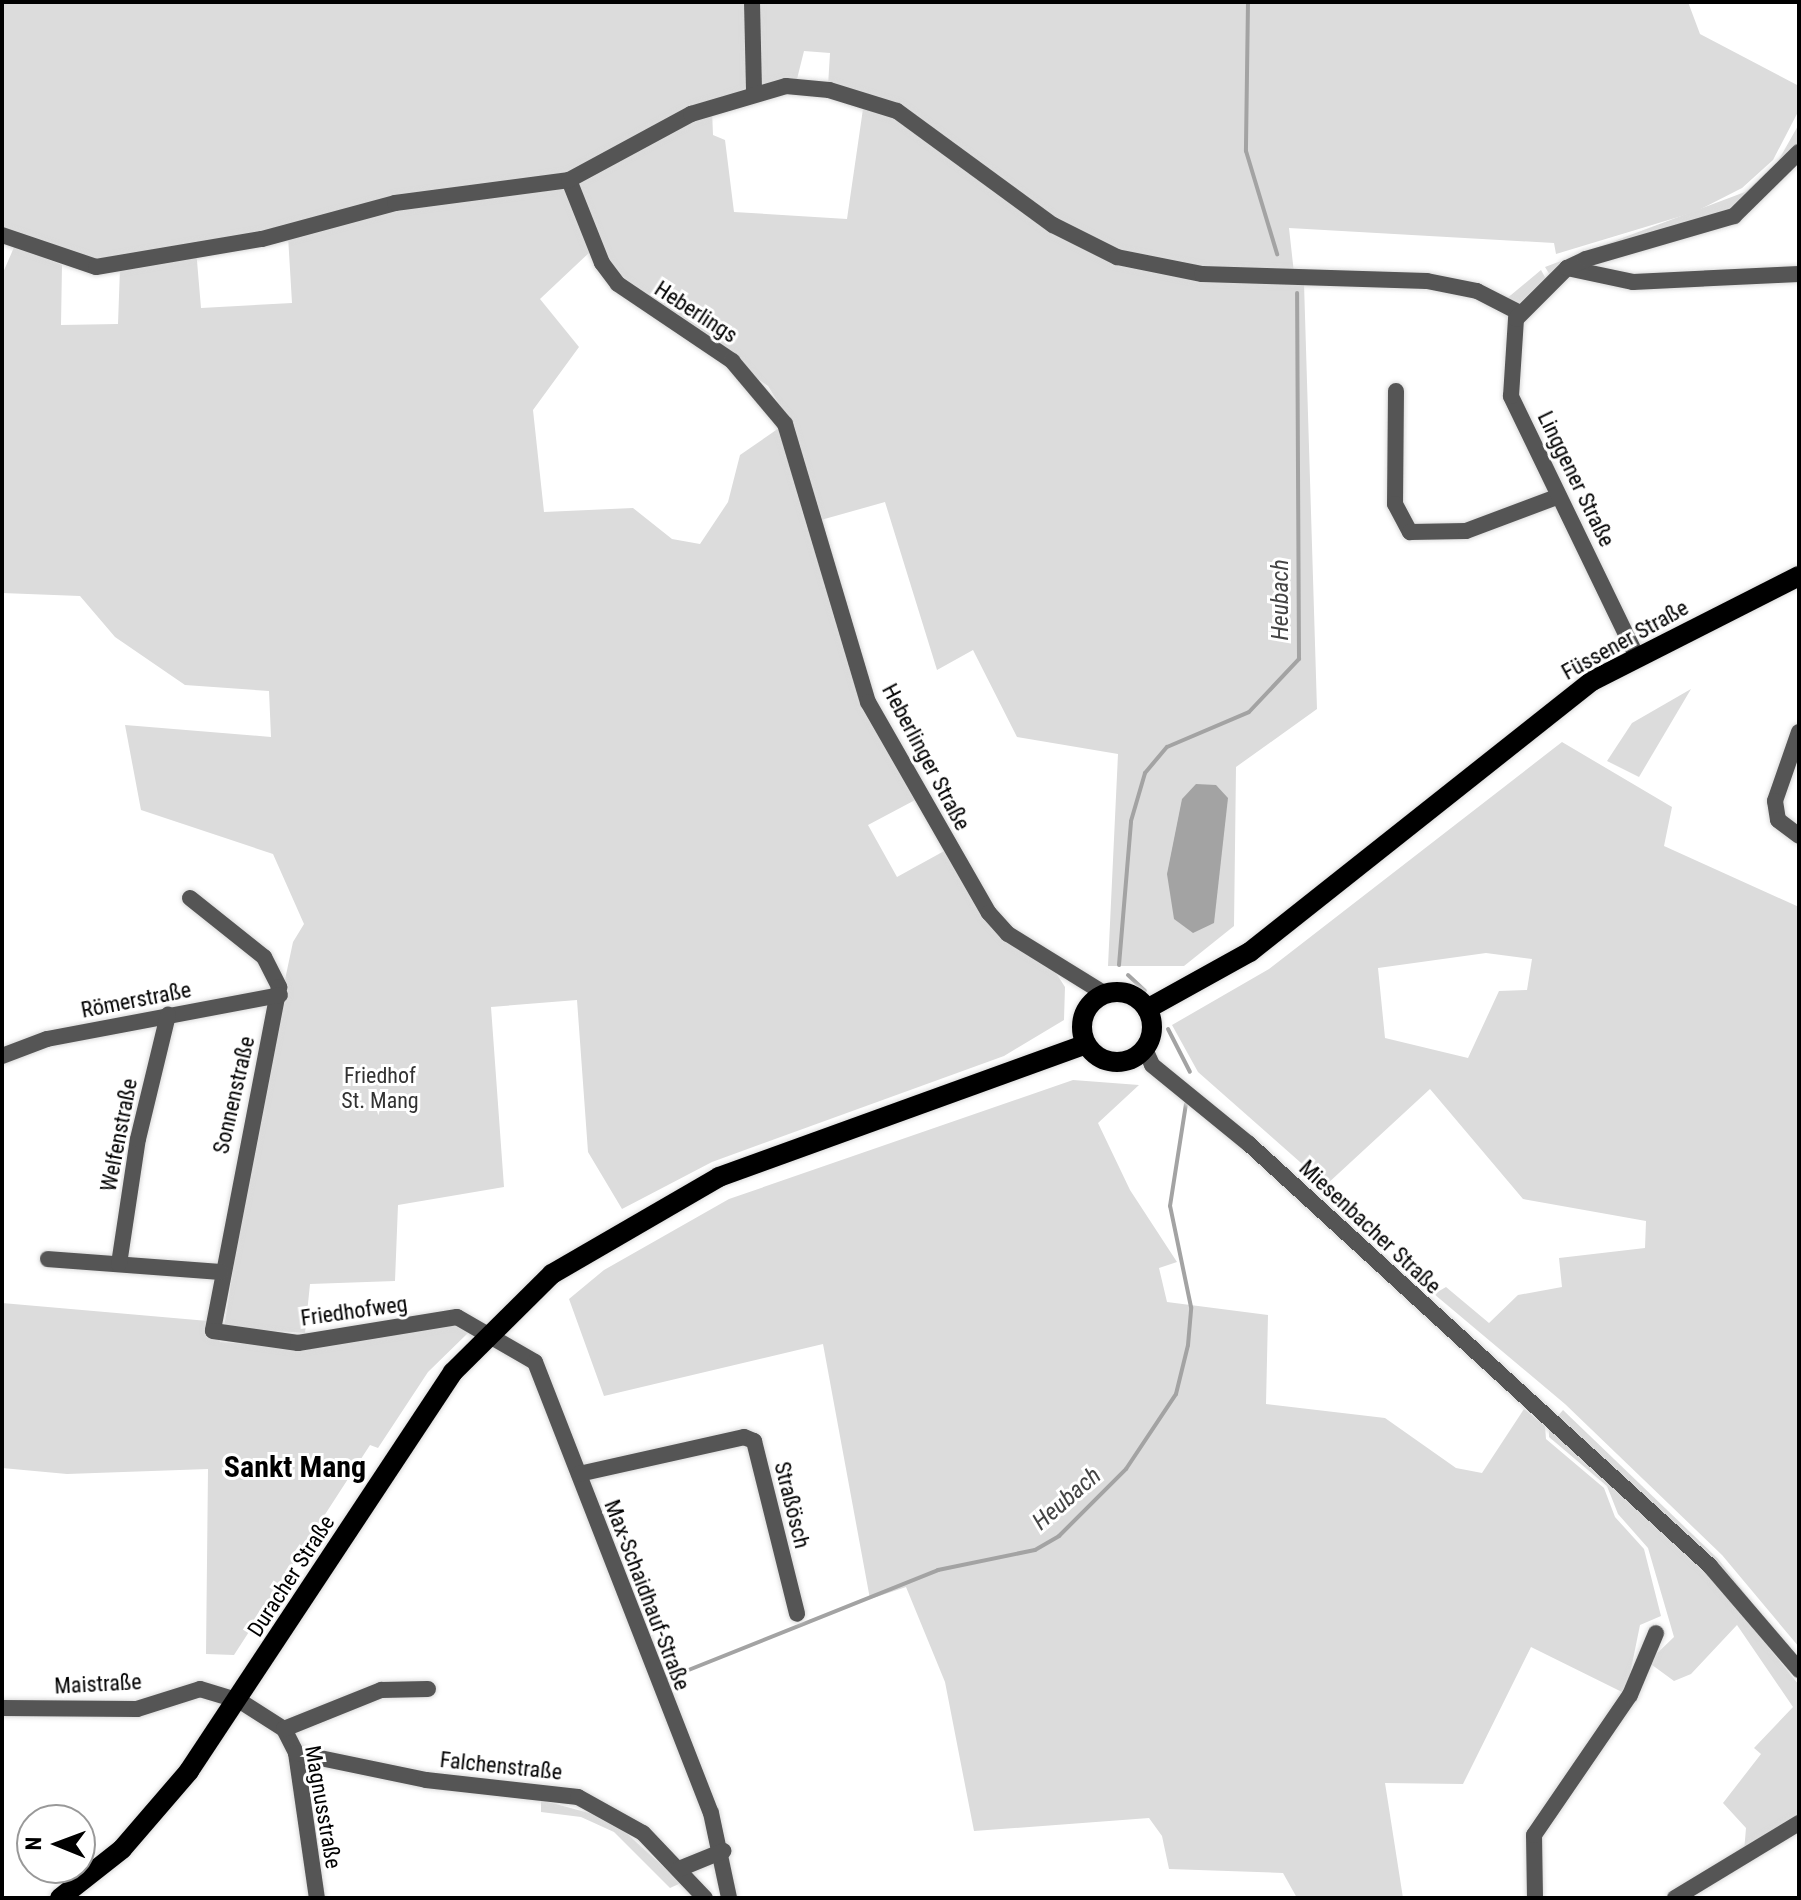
<!DOCTYPE html>
<html>
<head>
<meta charset="utf-8">
<style>
	body { margin:0 }
	#map { position:relative; width:1801px; height:1900px; overflow:hidden; background:#fff; font-family:"Roboto Condensed",sans-serif }
	div>[style] { position:absolute }
	.green>* { inset:0; background:#dcdcdc }
	.water>* { inset:0; background:#a3a3a3 }
	.stream>* { height:4px; margin:-2px; padding:0 2px; transform-origin:2px; border-radius:2px; background:#a3a3a3 }
	.roads { filter:drop-shadow(0 0 2px #dbdbdb) drop-shadow(0 0 2px #dbdbdb) }
	.minor>* { height:16px; margin:-8px; padding:0 8px; transform-origin:8px; border-radius:8px; background:#555 }
	.major>* { height:20px; margin:-10px; padding:0 10px; transform-origin:10px; border-radius:10px; background:#000 }
	.major>.ring { margin:-10px; padding:0; box-sizing:content-box; background:none; border:20px solid #000; border-radius:50% }
	span { translate:-50% -50%; white-space:nowrap; text-align:center; line-height:1.15; -webkit-text-stroke:6px #fff; paint-order:stroke }
	.street-label { font-size:22px; color:#000 }
	.park-label { font-size:22px; color:#333 }
	.water-label { font-size:24px; color:#444; font-style:italic }
	.district-label { font-size:30px; color:#000; font-weight:700 }
	.frame { position:absolute; inset:0; border:4px solid #000; pointer-events:none }
	.north { position:absolute; left:16px; top:1804px; width:80px; height:80px; box-sizing:border-box; background:#fff; border:2px solid #999; border-radius:50%; rotate:271deg; font-size:22px; font-weight:700; line-height:32px; text-align:center; color:#000 }
	.north::after { content:''; display:block; margin:auto; width:28px; height:36px; background:#000; clip-path:polygon(50% 0,100% 100%,50% 72%,0 100%) }
</style>
</head>
<body>
<div id="map">
	<div class="green">
		<div style="clip-path:polygon(2px 2px,749px 2px,750px 86px,570px 176px,96px 262px,2px 230px)"></div>
		<div style="clip-path:polygon(757px 2px,1688px 2px,1700px 34px,1799px 86px,1799px 110px,1773px 160px,1742px 188px,1695px 212px,1556px 254px,1554px 243px,1289px 228px,1294px 273px,1203px 269px,1118px 253px,1055px 221px,939px 133px,828px 86px,830px 53px,804px 51px,796px 83px,758px 85px)"></div>
		<div style="clip-path:polygon(864px 102px,896px 115px,1082px 247px,1304px 283px,1317px 709px,1236px 767px,1234px 926px,1184px 966px,1108px 966px,1118px 754px,1017px 737px,973px 650px,937px 670px,885px 502px,821px 520px,790px 422px,768px 386px,644px 303px,604px 260px,575px 183px,712px 110px,713px 135px,725px 140px,734px 212px,847px 219px)"></div>
		<div style="clip-path:polygon(1799px 124px,1799px 144px,1781px 171px,1731px 211px,1550px 275px,1545px 267px,1745px 192px,1777px 163px)"></div>
		<div style="clip-path:polygon(565px 186px,592px 250px,540px 299px,579px 347px,533px 410px,544px 512px,633px 508px,672px 539px,700px 544px,728px 502px,740px 455px,782px 426px,863px 706px,917px 799px,868px 825px,897px 877px,946px 850px,968px 889px,1056px 973px,1065px 987px,1064px 1020px,1004px 1056px,712px 1162px,622px 1209px,588px 1152px,577px 1000px,491px 1007px,504px 1187px,398px 1205px,395px 1281px,310px 1284px,305px 1333px,224px 1328px,259px 1102px,293px 942px,304px 924px,273px 854px,141px 810px,125px 725px,271px 737px,269px 691px,185px 685px,115px 637px,80px 596px,2px 593px,2px 275px,15px 245px,62px 265px,61px 325px,118px 324px,120px 268px,196px 249px,201px 308px,292px 303px,288px 236px,395px 207px)"></div>
		<div style="clip-path:polygon(1541px 270px,1546px 279px,1519px 307px,1505px 300px)"></div>
		<div style="clip-path:polygon(1691px 689px,1639px 777px,1607px 761px,1632px 723px)"></div>
		<div style="clip-path:polygon(evenodd,1562px 742px,1672px 807px,1664px 846px,1799px 907px,1799px 1647px,1722px 1555px,1565px 1404px,1434px 1294px,1446px 1287px,1489px 1323px,1518px 1295px,1562px 1287px,1559px 1258px,1645px 1248px,1646px 1221px,1523px 1199px,1430px 1089px,1326px 1185px,1198px 1072px,1172px 1025px,1269px 969px,1562px 742px,1486px 953px,1532px 959px,1527px 990px,1499px 991px,1468px 1058px,1385px 1038px,1378px 968px,1486px 953px)"></div>
		<div style="clip-path:polygon(1073px 1080px,1139px 1085px,1098px 1123px,1130px 1190px,1177px 1262px,1159px 1268px,1167px 1302px,1268px 1315px,1266px 1404px,1385px 1418px,1456px 1468px,1482px 1473px,1524px 1409px,1545px 1426px,1546px 1439px,1604px 1488px,1615px 1517px,1644px 1549px,1661px 1616px,1640px 1625px,1626px 1694px,1531px 1647px,1463px 1784px,1385px 1783px,1403px 1898px,1297px 1898px,1283px 1873px,1169px 1869px,1162px 1836px,1149px 1818px,974px 1831px,945px 1682px,906px 1587px,870px 1599px,823px 1344px,604px 1396px,569px 1299px,604px 1270px,729px 1199px)"></div>
		<div style="clip-path:polygon(2px 1303px,208px 1321px,220px 1342px,297px 1348px,450px 1321px,469px 1332px,428px 1372px,378px 1448px,370px 1445px,234px 1655px,206px 1654px,208px 1469px,67px 1474px,2px 1468px)"></div>
		<div style="clip-path:polygon(1563px 1410px,1718px 1559px,1799px 1663px,1558px 1416px)"></div>
		<div style="clip-path:polygon(1549px 1428px,1706px 1570px,1799px 1685px,1799px 1817px,1744px 1852px,1746px 1828px,1723px 1803px,1761px 1754px,1754px 1748px,1793px 1707px,1737px 1625px,1691px 1674px,1674px 1681px,1648px 1662px,1674px 1637px,1648px 1548px,1618px 1514px,1607px 1486px,1549px 1437px)"></div>
		<div style="clip-path:polygon(541px 1800px,611px 1819px,681px 1883px,670px 1888px,614px 1832px,581px 1817px,541px 1812px)"></div>
	</div>
	<div class="water">
		<div style="clip-path:polygon(1196px 784px,1216px 785px,1228px 798px,1214px 923px,1193px 933px,1174px 919px,1167px 874px,1182px 799px)"></div>
	</div>
	<div class="stream">
		<div style="left:1248px;top:2px;width:149px;rotate:90.8deg"></div>
		<div style="left:1246px;top:151px;width:108px;rotate:73.2deg"></div>
		<div style="left:1119px;top:965px;width:144px;rotate:-85.2deg"></div>
		<div style="left:1131px;top:821px;width:50px;rotate:-73.7deg"></div>
		<div style="left:1145px;top:773px;width:34px;rotate:-50deg"></div>
		<div style="left:1167px;top:747px;width:89px;rotate:-23.1deg"></div>
		<div style="left:1249px;top:712px;width:73px;rotate:-46.7deg"></div>
		<div style="left:1299px;top:659px;width:366px;rotate:-90.3deg"></div>
		<div style="left:1128px;top:975px;width:23px;rotate:43deg"></div>
		<div style="left:1168px;top:1029px;width:48px;rotate:62.9deg"></div>
		<div style="left:666px;top:1679px;width:293px;rotate:-21.8deg"></div>
		<div style="left:938px;top:1570px;width:99px;rotate:-11.7deg"></div>
		<div style="left:1035px;top:1550px;width:28px;rotate:-30deg"></div>
		<div style="left:1059px;top:1536px;width:95px;rotate:-45deg"></div>
		<div style="left:1126px;top:1469px;width:90px;rotate:-56.3deg"></div>
		<div style="left:1176px;top:1394px;width:50px;rotate:-76.2deg"></div>
		<div style="left:1188px;top:1345px;width:38px;rotate:-85deg"></div>
		<div style="left:1191px;top:1307px;width:103px;rotate:-101.7deg"></div>
		<div style="left:1170px;top:1206px;width:103px;rotate:-81.1deg"></div>
	</div>
	<div class="roads">
		<div class="minor">
			<div style="left:752px;top:2px;width:88px;rotate:88.7deg"></div>
			<div style="left:569px;top:180px;width:89px;rotate:68.3deg"></div>
			<div style="left:602px;top:263px;width:26px;rotate:53deg"></div>
			<div style="left:618px;top:284px;width:138px;rotate:34deg"></div>
			<div style="left:732px;top:361px;width:82px;rotate:49.9deg"></div>
			<div style="left:785px;top:424px;width:290px;rotate:73.4deg"></div>
			<div style="left:868px;top:702px;width:243px;rotate:60.2deg"></div>
			<div style="left:989px;top:913px;width:28px;rotate:48deg"></div>
			<div style="left:1008px;top:934px;width:114px;rotate:31.7deg"></div>
			<div style="left:2px;top:235px;width:99px;rotate:18.8deg"></div>
			<div style="left:96px;top:267px;width:168px;rotate:-9.6deg"></div>
			<div style="left:262px;top:239px;width:138px;rotate:-15.1deg"></div>
			<div style="left:395px;top:203px;width:176px;rotate:-7.5deg"></div>
			<div style="left:569px;top:180px;width:139px;rotate:-28.4deg"></div>
			<div style="left:691px;top:114px;width:99px;rotate:-16.4deg"></div>
			<div style="left:786px;top:86px;width:43px;rotate:5.3deg"></div>
			<div style="left:829px;top:90px;width:71px;rotate:17.2deg"></div>
			<div style="left:897px;top:111px;width:193px;rotate:36.2deg"></div>
			<div style="left:1053px;top:225px;width:72px;rotate:26.6deg"></div>
			<div style="left:1117px;top:257px;width:87px;rotate:11.3deg"></div>
			<div style="left:1202px;top:274px;width:225px;rotate:1.8deg"></div>
			<div style="left:1427px;top:281px;width:51px;rotate:11.3deg"></div>
			<div style="left:1477px;top:291px;width:48px;rotate:27.1deg"></div>
			<div style="left:1567px;top:268px;width:67px;rotate:12deg"></div>
			<div style="left:1633px;top:282px;width:166px;rotate:-2.8deg"></div>
			<div style="left:1396px;top:391px;width:113px;rotate:90.5deg"></div>
			<div style="left:1395px;top:504px;width:32px;rotate:62deg"></div>
			<div style="left:1410px;top:532px;width:56px;rotate:-1deg"></div>
			<div style="left:1466px;top:531px;width:99px;rotate:-20.6deg"></div>
			<div style="left:1637px;top:657px;width:290px;rotate:-115.8deg"></div>
			<div style="left:1511px;top:396px;width:77px;rotate:-86.3deg"></div>
			<div style="left:1516px;top:319px;width:72px;rotate:-45deg"></div>
			<div style="left:1567px;top:268px;width:21px;rotate:-25deg"></div>
			<div style="left:1586px;top:259px;width:154px;rotate:-16.2deg"></div>
			<div style="left:1734px;top:216px;width:91px;rotate:-44.6deg"></div>
			<div style="left:1799px;top:732px;width:73px;rotate:109.2deg"></div>
			<div style="left:1775px;top:801px;width:19px;rotate:81deg"></div>
			<div style="left:1778px;top:820px;width:26px;rotate:37deg"></div>
			<div style="left:190px;top:898px;width:95px;rotate:38.6deg"></div>
			<div style="left:264px;top:957px;width:34px;rotate:63deg"></div>
			<div style="left:279px;top:987px;width:350px;rotate:100.9deg"></div>
			<div style="left:213px;top:1331px;width:86px;rotate:8deg"></div>
			<div style="left:298px;top:1343px;width:161px;rotate:-9.3deg"></div>
			<div style="left:457px;top:1317px;width:90px;rotate:30deg"></div>
			<div style="left:535px;top:1362px;width:484px;rotate:68.7deg"></div>
			<div style="left:711px;top:1813px;width:87px;rotate:78deg"></div>
			<div style="left:1145px;top:1049px;width:17px;rotate:66deg"></div>
			<div style="left:1152px;top:1065px;width:125px;rotate:39.2deg"></div>
			<div style="left:1249px;top:1144px;width:625px;rotate:42.47deg"></div>
			<div style="left:1710px;top:1566px;width:137px;rotate:49.4deg"></div>
			<div style="left:2px;top:1056px;width:48px;rotate:-20.7deg"></div>
			<div style="left:47px;top:1039px;width:237px;rotate:-10.7deg"></div>
			<div style="left:48px;top:1259px;width:172px;rotate:4.3deg"></div>
			<div style="left:119px;top:1264px;width:126px;rotate:-81.4deg"></div>
			<div style="left:138px;top:1139px;width:128px;rotate:-76.4deg"></div>
			<div style="left:579px;top:1474px;width:169px;rotate:-12.6deg"></div>
			<div style="left:744px;top:1437px;width:11px;rotate:22deg"></div>
			<div style="left:754px;top:1441px;width:178px;rotate:76deg"></div>
			<div style="left:2px;top:1708px;width:135px;rotate:0.4deg"></div>
			<div style="left:137px;top:1709px;width:66px;rotate:-17.6deg"></div>
			<div style="left:200px;top:1689px;width:42px;rotate:16.7deg"></div>
			<div style="left:240px;top:1701px;width:52px;rotate:32.5deg"></div>
			<div style="left:284px;top:1729px;width:27px;rotate:63deg"></div>
			<div style="left:296px;top:1753px;width:147px;rotate:81.8deg"></div>
			<div style="left:284px;top:1729px;width:105px;rotate:-21.9deg"></div>
			<div style="left:381px;top:1690px;width:47px;rotate:-1.2deg"></div>
			<div style="left:296px;top:1753px;width:133px;rotate:11.7deg"></div>
			<div style="left:426px;top:1780px;width:153px;rotate:6.4deg"></div>
			<div style="left:578px;top:1797px;width:74px;rotate:29deg"></div>
			<div style="left:643px;top:1833px;width:90px;rotate:46.4deg"></div>
			<div style="left:679px;top:1869px;width:48px;rotate:-22.2deg"></div>
			<div style="left:1535px;top:1898px;width:63px;rotate:-90.9deg"></div>
			<div style="left:1534px;top:1835px;width:170px;rotate:-55.6deg"></div>
			<div style="left:1630px;top:1695px;width:67px;rotate:-67.2deg"></div>
			<div style="left:1675px;top:1898px;width:145px;rotate:-31.2deg"></div>
		</div>
		<div class="major">
			<div class="ring" style="left:1082px;top:992px;width:50px;height:50px"></div>
			<div style="left:1147px;top:1009px;width:118px;rotate:-29deg"></div>
			<div style="left:1250px;top:952px;width:436px;rotate:-38.4deg"></div>
			<div style="left:1592px;top:681px;width:232px;rotate:-26.9deg"></div>
			<div style="left:60px;top:1898px;width:79px;rotate:-38.3deg"></div>
			<div style="left:122px;top:1849px;width:103px;rotate:-49.3deg"></div>
			<div style="left:189px;top:1771px;width:478px;rotate:-56.5deg"></div>
			<div style="left:453px;top:1372px;width:139px;rotate:-44.7deg"></div>
			<div style="left:552px;top:1274px;width:193px;rotate:-30.1deg"></div>
			<div style="left:719px;top:1177px;width:390px;rotate:-19.9deg"></div>
		</div>
	</div>
	<div class="street-label">
		<span style="left:696px;top:312px;rotate:33deg">Heberlings</span>
		<span style="left:1576px;top:479px;rotate:64deg">Linggener Straße</span>
		<span style="left:1625px;top:640px;rotate:-29deg">Füssener Straße</span>
		<span style="left:926px;top:757px;rotate:62deg">Heberlinger Straße</span>
		<span style="left:136px;top:1000px;rotate:-11deg">Römerstraße</span>
		<span style="left:234px;top:1095px;rotate:-77deg">Sonnenstraße</span>
		<span style="left:119px;top:1135px;rotate:-79deg">Welfenstraße</span>
		<span style="left:1370px;top:1227px;rotate:43deg">Miesenbacher Straße</span>
		<span style="left:354px;top:1311px;rotate:-8deg">Friedhofweg</span>
		<span style="left:792px;top:1505px;rotate:76deg">Straßösch</span>
		<span style="left:291px;top:1576px;rotate:-57deg">Duracher Straße</span>
		<span style="left:647px;top:1595px;rotate:69deg">Max-Schaidhauf-Straße</span>
		<span style="left:98px;top:1684px;rotate:-3deg">Maistraße</span>
		<span style="left:501px;top:1766px;rotate:6deg">Falchenstraße</span>
		<span style="left:323px;top:1807px;rotate:80deg">Magnusstraße</span>
	</div>
	<div class="park-label">
		<span style="left:380px;top:1088px">Friedhof<br>St. Mang</span>
	</div>
	<div class="water-label">
		<span style="left:1281px;top:600px;rotate:-90deg">Heubach</span>
		<span style="left:1067px;top:1499px;rotate:-41deg">Heubach</span>
	</div>
	<div class="district-label">
		<span style="left:295px;top:1467px">Sankt Mang</span>
	</div>
	<div class="frame"></div>
	<div class="north">N</div>
</div>
</body>
</html>
